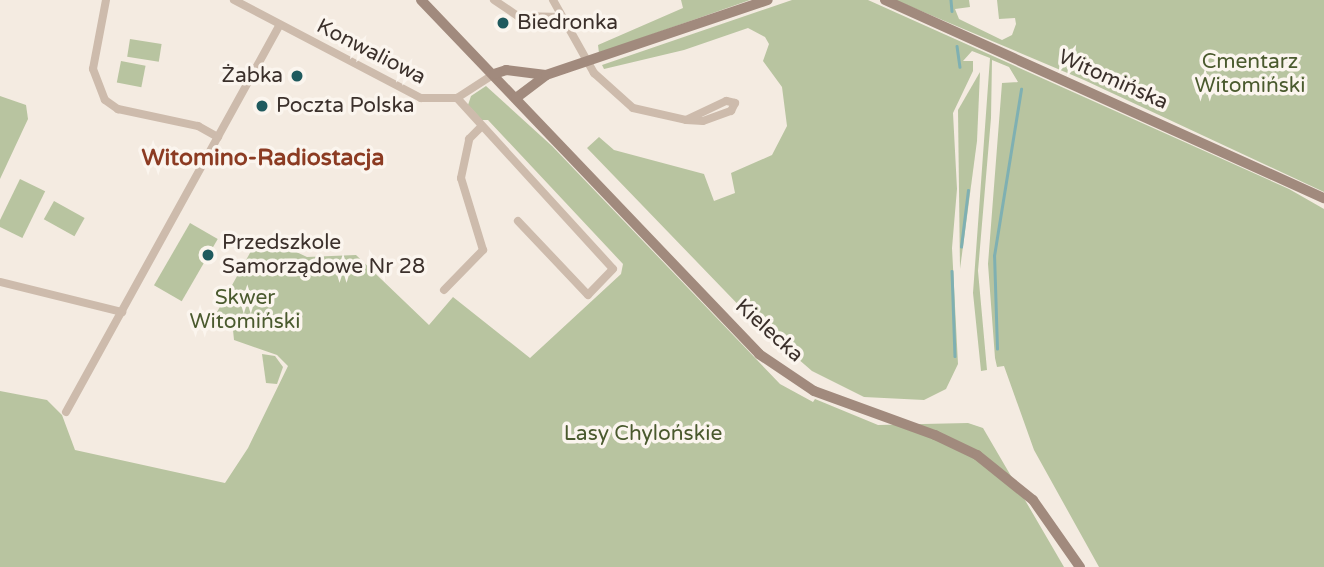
<!DOCTYPE html>
<html>
<head>
<meta charset="utf-8">
<style>
	body { margin:0 }
	#map { position:relative; width:1324px; height:567px; overflow:hidden; background:#f4ebe1; font-family:"Varela Round",sans-serif }
	div>[style] { position:absolute }
	.green>* { inset:0; background:#b8c4a0; transform-origin:0 0 }
	.stream>* { height:2.5px; margin:-1.25px; padding:0 1.25px; transform-origin:1.25px; border-radius:1.25px; background:#7fb0b2 }
	.street>* { height:8px; margin:-4px; padding:0 4px; transform-origin:4px; border-radius:4px; background:#cdbbac }
	.secondary>* { height:10px; margin:-5px; padding:0 5px; transform-origin:5px; border-radius:5px; background:#a18a7d }
	.dots>* { width:19px; height:19px; translate:-50% -50%; box-sizing:border-box; border:4px solid #fbf5ee; border-radius:50% }
	span { translate:-50% -50%; white-space:nowrap; text-align:center; line-height:1.15; -webkit-text-stroke:7px #fbf5ee; paint-order:stroke }
	.poi-label { font-size:21px; color:#3b302b }
	.left { translate:0 -50%; text-align:left }
	.right { translate:-100% -50%; text-align:right }
	.street-label { font-size:21px; color:#3b302b }
	.park-label { font-size:21px; color:#4a5a2e }
	.neighbourhood-label { font-size:23px; color:#8c3b22; font-weight:700 }
</style>
</head>
<body>
<div id="map">
	<div class="green">
		<div style="clip-path:polygon(681px 0,750px 0,599px 53px,598px 45px,683px 8px)"></div>
		<div style="clip-path:polygon(792px 0,868px 0,1289px 189px,1324px 209px,1324px 567px,1099px 567px,1034px 450px,1004px 366px,997px 367px,995px 358px,988px 264px,1002px 83px,1018px 82px,1009px 67px,992px 60px,991px 118px,978px 271px,987px 370px,981px 371px,973px 293px,990px 58px,972px 51px,963px 61px,973px 61px,973px 71px,953px 113px,957px 189px,952px 248px,958px 364px,946px 389px,924px 400px,864px 397px,812px 371px,752px 319px,587px 148px,599px 137px,614px 150px,704px 174px,714px 201px,735px 193px,731px 173px,772px 155px,787px 126px,782px 87px,763px 61px,769px 44px,765px 37px,748px 28px,684px 50px,604px 69px,602px 65px)"></div>
		<div style="clip-path:polygon(895px 0,969px 0,970px 7px,955px 9px,959px 19px,1002px 40px,1012px 35px,1016px 24px,1015px 18px,999px 19px,997px 0,1324px 0,1324px 192px,1084px 80px)"></div>
		<div style="left:130px;top:39px;width:32px;height:18px;rotate:9deg"></div>
		<div style="left:121px;top:61px;width:25px;height:22px;rotate:11deg"></div>
		<div style="clip-path:polygon(980px 72px,977px 141px,960px 269px,958px 110px)"></div>
		<div style="clip-path:polygon(486px 86px,552px 146px,780px 384px,813px 402px,815px 399px,878px 425px,968px 423px,983px 428px,1064px 567px,0 567px,0 391px,47px 400px,62px 415px,75px 450px,225px 483px,248px 448px,288px 366px,277px 355px,234px 340px,233px 330px,212px 321px,260px 235px,307px 257px,356px 255px,429px 325px,453px 297px,530px 358px,621px 274px,623px 264px,488px 120px,482px 120px,468px 105px,471px 96px)"></div>
		<div style="clip-path:polygon(0 96px,26px 105px,28px 119px,0 179px)"></div>
		<div style="left:20px;top:179px;width:28px;height:52px;rotate:26deg"></div>
		<div style="left:54px;top:201px;width:35px;height:21px;rotate:29deg"></div>
		<div style="left:190px;top:223px;width:32px;height:72px;rotate:30deg"></div>
		<div style="clip-path:polygon(262px 354px,275px 356px,283px 367px,277px 384px,266px 383px)"></div>
	</div>
	<div class="stream">
		<div style="left:951px;top:0;width:11px;rotate:85deg"></div>
		<div style="left:957px;top:46px;width:21px;rotate:82deg"></div>
		<div style="left:961px;top:247px;width:57px;rotate:-83deg"></div>
		<div style="left:952px;top:271px;width:85px;rotate:88deg"></div>
		<div style="left:997px;top:349px;width:93px;rotate:-91.8deg"></div>
		<div style="left:994px;top:256px;width:169px;rotate:-80.8deg"></div>
	</div>
	<div class="street">
		<div style="left:106px;top:0;width:70px;rotate:100.7deg"></div>
		<div style="left:93px;top:69px;width:33px;rotate:69deg"></div>
		<div style="left:105px;top:100px;width:16px;rotate:35deg"></div>
		<div style="left:118px;top:109px;width:82px;rotate:12deg"></div>
		<div style="left:198px;top:126px;width:23px;rotate:29deg"></div>
		<div style="left:234px;top:0;width:211px;rotate:27.7deg"></div>
		<div style="left:421px;top:98px;width:36px"></div>
		<div style="left:457px;top:98px;width:44px;rotate:-33deg"></div>
		<div style="left:494px;top:0;width:29px;rotate:34deg"></div>
		<div style="left:518px;top:16px;width:44px;rotate:1.3deg"></div>
		<div style="left:553px;top:0;width:84px;rotate:60.7deg"></div>
		<div style="left:594px;top:73px;width:52px;rotate:41.9deg"></div>
		<div style="left:633px;top:108px;width:54px;rotate:12.8deg"></div>
		<div style="left:686px;top:120px;width:17px;rotate:3deg"></div>
		<div style="left:703px;top:121px;width:30px;rotate:-20deg"></div>
		<div style="left:731px;top:111px;width:9px;rotate:-63deg"></div>
		<div style="left:735px;top:103px;width:9px;rotate:-167deg"></div>
		<div style="left:726px;top:101px;width:44px;rotate:154.6deg"></div>
		<div style="left:457px;top:98px;width:231px;rotate:47.6deg"></div>
		<div style="left:613px;top:269px;width:36px;rotate:134deg"></div>
		<div style="left:588px;top:295px;width:102px;rotate:-133.4deg"></div>
		<div style="left:0;top:282px;width:126px;rotate:13.8deg"></div>
		<div style="left:444px;top:290px;width:56px;rotate:-45.7deg"></div>
		<div style="left:483px;top:250px;width:75px;rotate:-107deg"></div>
		<div style="left:461px;top:178px;width:40px;rotate:-78deg"></div>
		<div style="left:469px;top:139px;width:16px;rotate:-45deg"></div>
		<div style="left:66px;top:412px;width:442px;rotate:-61.1deg"></div>
	</div>
	<div class="secondary">
		<div style="left:421px;top:0;width:489px;rotate:46.3deg"></div>
		<div style="left:759px;top:354px;width:66px;rotate:33.9deg"></div>
		<div style="left:814px;top:391px;width:129px;rotate:20deg"></div>
		<div style="left:935px;top:435px;width:47px;rotate:25.5deg"></div>
		<div style="left:977px;top:455px;width:72px;rotate:38.8deg"></div>
		<div style="left:1033px;top:500px;width:82px;rotate:55deg"></div>
		<div style="left:885px;top:0;width:482px;rotate:24.3deg"></div>
		<div style="left:494px;top:74px;width:13px;rotate:-18deg"></div>
		<div style="left:506px;top:70px;width:40px;rotate:7.1deg"></div>
		<div style="left:516px;top:98px;width:38px;rotate:-37deg"></div>
		<div style="left:546px;top:75px;width:234px;rotate:-18.7deg"></div>
	</div>
	<div class="dots">
		<div style="left:503px;top:23px;background:#1f5a5e"></div>
		<div style="left:297px;top:76px;background:#1f5a5e"></div>
		<div style="left:262px;top:106px;background:#1f5a5e"></div>
		<div style="left:208px;top:255px;background:#1f5a5e"></div>
	</div>
	<div class="poi-label">
		<span class="left" style="left:517px;top:23px">Biedronka</span>
		<span class="right" style="left:283px;top:76px">Żabka</span>
		<span class="left" style="left:276px;top:106px">Poczta Polska</span>
		<span class="left" style="left:222px;top:255px">Przedszkole<br>Samorządowe Nr 28</span>
	</div>
	<div class="street-label">
		<span style="left:371px;top:52px;rotate:27deg">Konwaliowa</span>
		<span style="left:1113px;top:80px;rotate:24deg">Witomińska</span>
		<span style="left:769px;top:331px;rotate:42deg">Kielecka</span>
	</div>
	<div class="park-label">
		<span style="left:1250px;top:74px">Cmentarz<br>Witomiński</span>
		<span style="left:245px;top:310px">Skwer<br>Witomiński</span>
		<span style="left:643px;top:434px">Lasy Chylońskie</span>
	</div>
	<div class="neighbourhood-label">
		<span style="left:263px;top:158px">Witomino-Radiostacja</span>
	</div>
</div>
</body>
</html>
